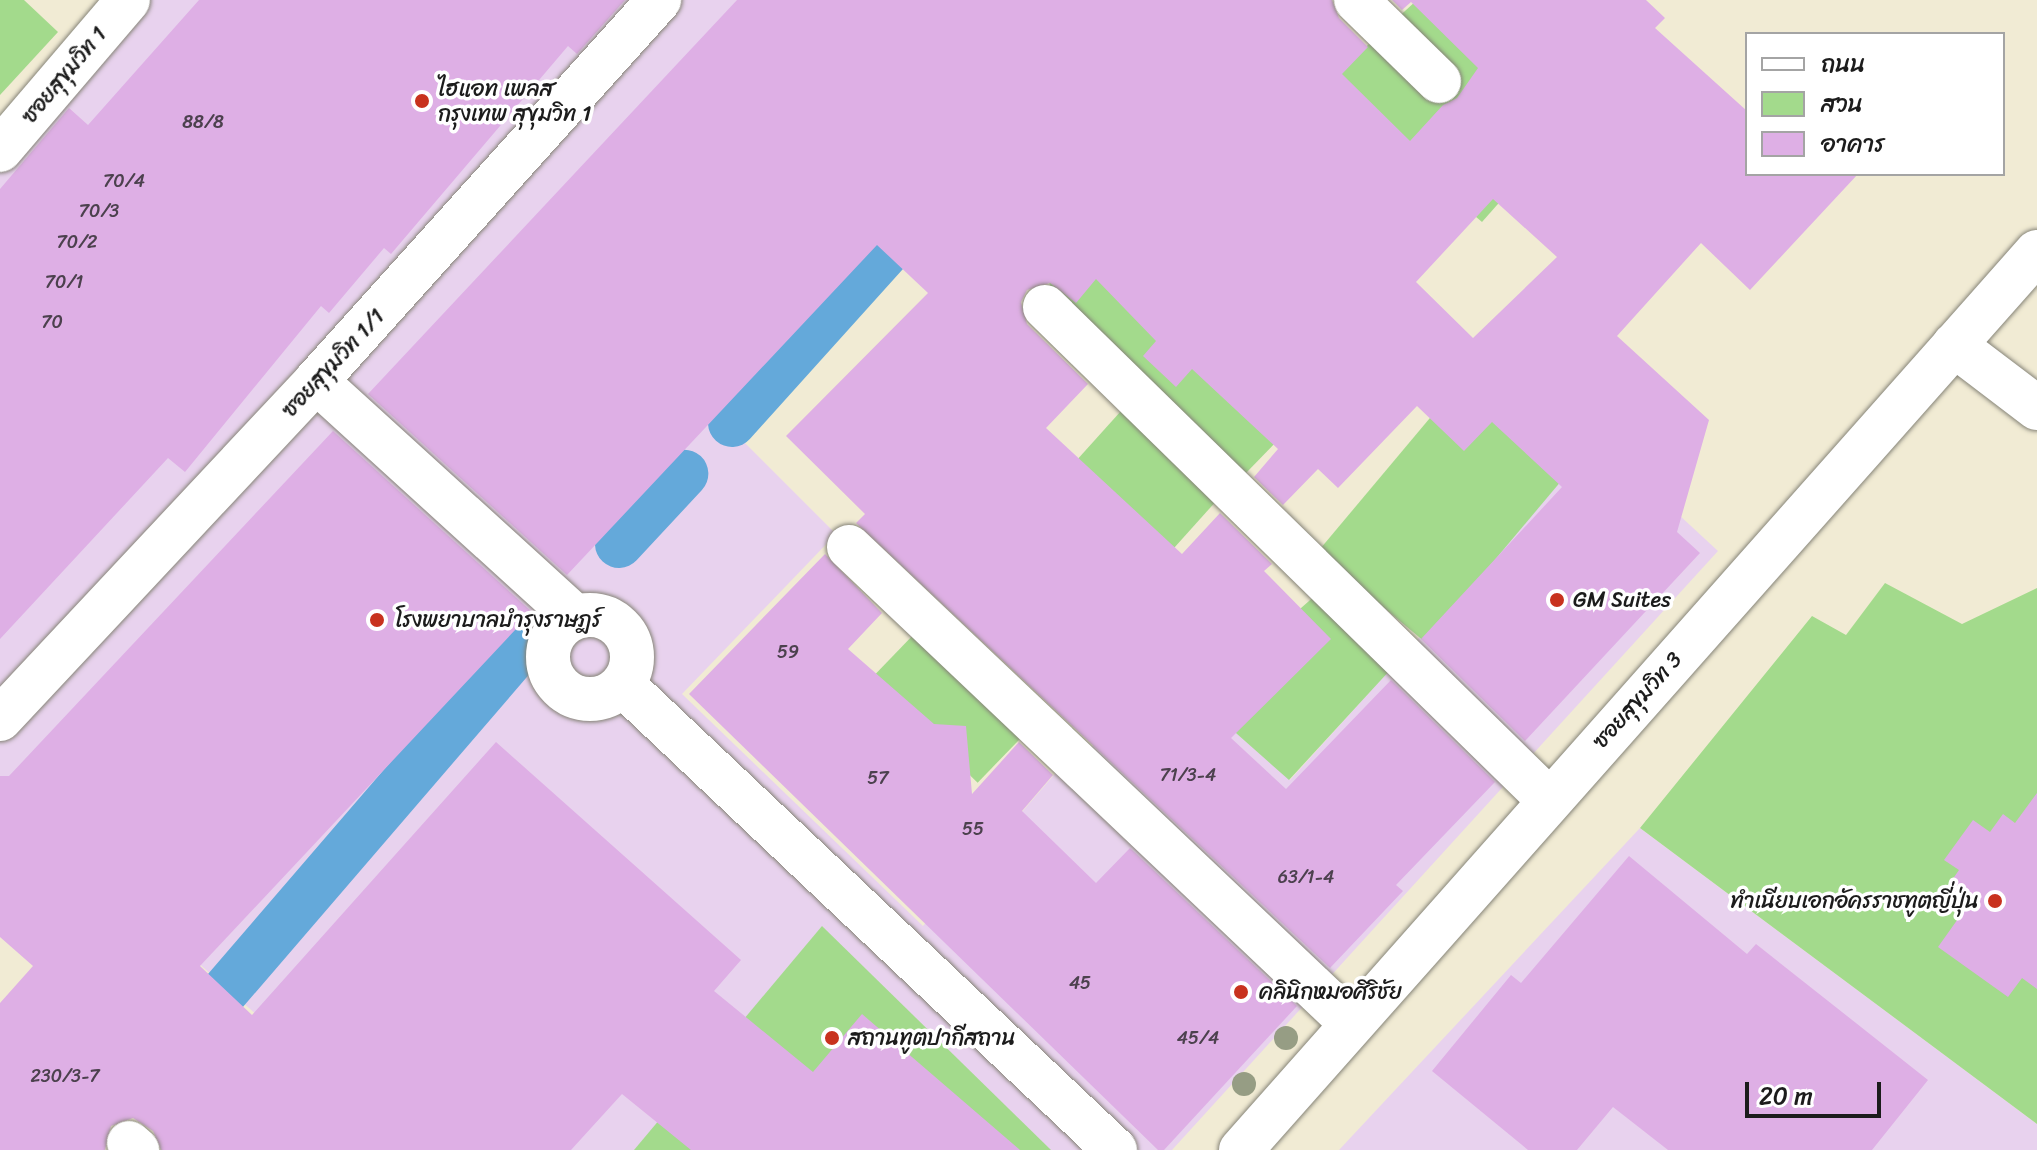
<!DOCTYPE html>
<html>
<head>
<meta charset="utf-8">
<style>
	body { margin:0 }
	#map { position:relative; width:2037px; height:1150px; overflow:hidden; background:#f1ebd4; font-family:Sriracha,"Playpen Sans Thai",sans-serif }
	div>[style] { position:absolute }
	.built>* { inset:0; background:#e8d2ee }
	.green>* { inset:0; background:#a3da8c; transform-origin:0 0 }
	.canal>* { height:48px; margin:-24px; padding:0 24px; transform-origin:24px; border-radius:24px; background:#64a9da }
	.building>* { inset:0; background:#deafe5 }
	.roads { filter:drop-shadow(0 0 2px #868478) drop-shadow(0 0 2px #868478) }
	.minor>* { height:44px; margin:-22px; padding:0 22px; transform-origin:22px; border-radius:22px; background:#fff }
	.minor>.ring { margin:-22px; padding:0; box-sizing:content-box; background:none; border:44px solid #fff; border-radius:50% }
	.trees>* { width:24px; height:24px; margin:-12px; border-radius:50%; background:#969d84 }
	.dots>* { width:22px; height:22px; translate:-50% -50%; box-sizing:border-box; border:4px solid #fff; border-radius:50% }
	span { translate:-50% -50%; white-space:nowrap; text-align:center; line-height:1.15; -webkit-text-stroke:7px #fff; paint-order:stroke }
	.number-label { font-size:18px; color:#4c414e }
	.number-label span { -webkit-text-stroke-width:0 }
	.street-label { font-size:22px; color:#1c1c1c }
	.poi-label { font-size:22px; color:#1c1c1c }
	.left { translate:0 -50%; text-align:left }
	.right { translate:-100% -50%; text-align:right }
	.legend { position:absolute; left:1745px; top:32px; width:260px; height:144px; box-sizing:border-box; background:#fff; border:2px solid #a4a4a4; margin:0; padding:10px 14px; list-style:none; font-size:24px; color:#1c1c1c }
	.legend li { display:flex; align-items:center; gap:16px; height:40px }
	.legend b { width:40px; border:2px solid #a4a4a4 }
	.scale { position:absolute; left:1745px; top:1082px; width:136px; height:36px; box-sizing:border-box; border:4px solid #1c1c1c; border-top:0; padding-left:10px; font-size:24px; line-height:28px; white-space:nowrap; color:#1c1c1c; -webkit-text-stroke:6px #fff; paint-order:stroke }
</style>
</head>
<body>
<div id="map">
	<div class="built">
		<div style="clip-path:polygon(104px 0,1118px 0,737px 435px,836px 534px,682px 694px,923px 926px,1059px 769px,1088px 751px,1166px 671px,1290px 780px,1598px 440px,1718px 551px,1172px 1150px,409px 1150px,0 787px,0 119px)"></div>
		<div style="clip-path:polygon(1640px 828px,2037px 1124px,2037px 1150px,1339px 1150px)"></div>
	</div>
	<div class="green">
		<div style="clip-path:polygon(0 0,24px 0,58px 32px,0 95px)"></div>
		<div style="clip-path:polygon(1417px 0,1558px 136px,1482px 222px,1323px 86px)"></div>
		<div style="clip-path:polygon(1072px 237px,1282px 436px,1246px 473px,1055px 299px,1047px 277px)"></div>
		<div style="left:1466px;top:375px;width:141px;height:231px;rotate:40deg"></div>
		<div style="left:1121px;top:411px;width:131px;height:74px;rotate:42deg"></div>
		<div style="clip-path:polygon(1885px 583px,1962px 624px,2037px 588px,2037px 1124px,1640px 828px,1812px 616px,1846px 635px)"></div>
		<div style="clip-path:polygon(1317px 594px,1392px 668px,1289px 780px,1166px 671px,1242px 660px)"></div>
		<div style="left:917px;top:631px;width:149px;height:67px;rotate:44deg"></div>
		<div style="clip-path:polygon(822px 926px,1051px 1150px,634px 1150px)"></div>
	</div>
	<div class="canal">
		<div style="left:732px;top:423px;width:296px;rotate:-48deg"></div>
		<div style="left:619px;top:544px;width:96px;rotate:-47.1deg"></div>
		<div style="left:182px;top:1041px;width:512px;rotate:-49.28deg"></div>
	</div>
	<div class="building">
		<div style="clip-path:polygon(199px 0,625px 0,577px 54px,568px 46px,391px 254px,384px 248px,329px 313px,321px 306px,185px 472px,168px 458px,0 639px,0 189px,69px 108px,88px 125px)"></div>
		<div style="clip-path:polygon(evenodd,737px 0,1332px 0,1339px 18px,1368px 47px,1342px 74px,1410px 141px,1443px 105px,1457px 98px,1478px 68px,1411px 2px,1402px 10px,1392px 0,1646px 0,1665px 18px,1655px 28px,1747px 111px,1747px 174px,1858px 174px,1750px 290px,1701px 243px,1617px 336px,1709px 420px,1677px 532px,1700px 553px,1525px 741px,1421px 639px,1562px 487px,1492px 422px,1464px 451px,1417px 406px,1338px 488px,1318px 469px,1283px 505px,1254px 477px,1278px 449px,1192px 369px,1176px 387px,1143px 356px,1156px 341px,1096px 279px,1076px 303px,1050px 283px,1027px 290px,1021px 302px,1027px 324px,1088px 384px,1046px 428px,1182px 554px,1220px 513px,1272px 564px,1264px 571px,1331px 639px,1231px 738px,1286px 789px,1391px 680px,1495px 782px,1396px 885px,1403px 891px,1330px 968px,856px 523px,865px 514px,786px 436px,928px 293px,877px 245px,567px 575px,368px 394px,737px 0,1493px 199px,1557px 257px,1473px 338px,1416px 282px,1493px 199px)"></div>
		<div style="clip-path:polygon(333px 431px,532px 612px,200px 966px,252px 1015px,496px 742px,741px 960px,714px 991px,813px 1072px,862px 1014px,1020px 1150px,691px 1150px,622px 1094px,571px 1150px,161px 1150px,153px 1131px,133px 1118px,111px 1126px,105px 1150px,0 1150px,0 1003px,33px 966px,0 937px,0 776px,9px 776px)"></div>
		<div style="clip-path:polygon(825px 554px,882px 613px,848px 649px,934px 724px,966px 726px,972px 794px,1019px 742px,1053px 775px,1022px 811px,1096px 883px,1130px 848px,1297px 1006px,1164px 1150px,1158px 1150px,689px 694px)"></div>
		<div style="clip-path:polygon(2037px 793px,2037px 989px,2022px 978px,2008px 997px,1938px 947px,1965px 909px,1943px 893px,1959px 870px,1944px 860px,1973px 820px,1990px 832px,2003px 814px,2015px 823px)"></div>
		<div style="clip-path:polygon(1629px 856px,1747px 954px,1756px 944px,1928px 1080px,1872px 1150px,1668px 1150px,1613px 1107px,1577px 1150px,1528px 1150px,1432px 1071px,1511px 975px,1521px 983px)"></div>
	</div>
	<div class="roads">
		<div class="minor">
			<div style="left:1356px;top:0;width:116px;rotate:44.3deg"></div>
			<div style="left:0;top:150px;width:197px;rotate:-49.5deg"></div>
			<div style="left:1045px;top:307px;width:704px;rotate:44.37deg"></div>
			<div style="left:1954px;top:345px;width:104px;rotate:37.2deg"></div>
			<div style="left:316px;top:381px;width:350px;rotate:42.3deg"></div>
			<div style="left:849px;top:547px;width:692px;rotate:43.48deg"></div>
			<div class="ring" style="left:548px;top:615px;width:40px;height:40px"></div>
			<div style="left:623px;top:685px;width:677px;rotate:43.38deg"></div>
			<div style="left:0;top:719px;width:463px;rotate:-46.9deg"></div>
			<div style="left:316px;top:381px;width:513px;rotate:-48deg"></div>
			<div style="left:129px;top:1143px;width:11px;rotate:41deg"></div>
			<div style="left:1241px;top:1150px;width:1200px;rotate:-48.45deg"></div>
		</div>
	</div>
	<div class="trees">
		<div style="left:1286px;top:1038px"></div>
		<div style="left:1244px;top:1084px"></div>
	</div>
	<div class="dots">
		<div style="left:422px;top:101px;background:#c8321e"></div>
		<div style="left:1557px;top:600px;background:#c8321e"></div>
		<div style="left:377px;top:620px;background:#c8321e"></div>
		<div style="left:1995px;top:901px;background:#c8321e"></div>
		<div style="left:1241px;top:992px;background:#c8321e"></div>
		<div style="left:832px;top:1038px;background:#c8321e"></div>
	</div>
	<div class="number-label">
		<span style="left:203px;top:122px">88/8</span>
		<span style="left:124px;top:181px">70/4</span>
		<span style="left:99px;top:211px">70/3</span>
		<span style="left:77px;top:242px">70/2</span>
		<span style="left:64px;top:282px">70/1</span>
		<span style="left:52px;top:322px">70</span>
		<span style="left:788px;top:652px">59</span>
		<span style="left:1188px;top:775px">71/3-4</span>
		<span style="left:878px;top:778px">57</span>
		<span style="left:973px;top:829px">55</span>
		<span style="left:1306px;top:877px">63/1-4</span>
		<span style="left:1080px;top:983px">45</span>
		<span style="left:1198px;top:1038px">45/4</span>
		<span style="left:65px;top:1076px">230/3-7</span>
	</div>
	<div class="street-label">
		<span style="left:64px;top:75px;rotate:-50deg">ซอยสุขุมวิท 1</span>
		<span style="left:333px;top:363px;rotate:-47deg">ซอยสุขุมวิท 1/1</span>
		<span style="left:1637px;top:700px;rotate:-48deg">ซอยสุขุมวิท 3</span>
	</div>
	<div class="poi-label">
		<span class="left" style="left:438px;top:101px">ไฮแอท เพลส<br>กรุงเทพ สุขุมวิท 1</span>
		<span class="left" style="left:1573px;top:600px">GM Suites</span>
		<span class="left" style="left:395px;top:620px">โรงพยาบาลบำรุงราษฎร์</span>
		<span class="right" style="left:1979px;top:901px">ทำเนียบเอกอัครราชทูตญี่ปุ่น</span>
		<span class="left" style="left:1259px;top:992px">คลินิกหมอศิริชัย</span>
		<span class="left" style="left:848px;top:1038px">สถานทูตปากีสถาน</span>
	</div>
	<ul class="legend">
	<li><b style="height:10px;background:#fff"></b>ถนน</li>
	<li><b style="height:22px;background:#a3da8c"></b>สวน</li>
	<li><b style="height:22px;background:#deafe5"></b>อาคาร</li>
	</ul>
	<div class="scale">20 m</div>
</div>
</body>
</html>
